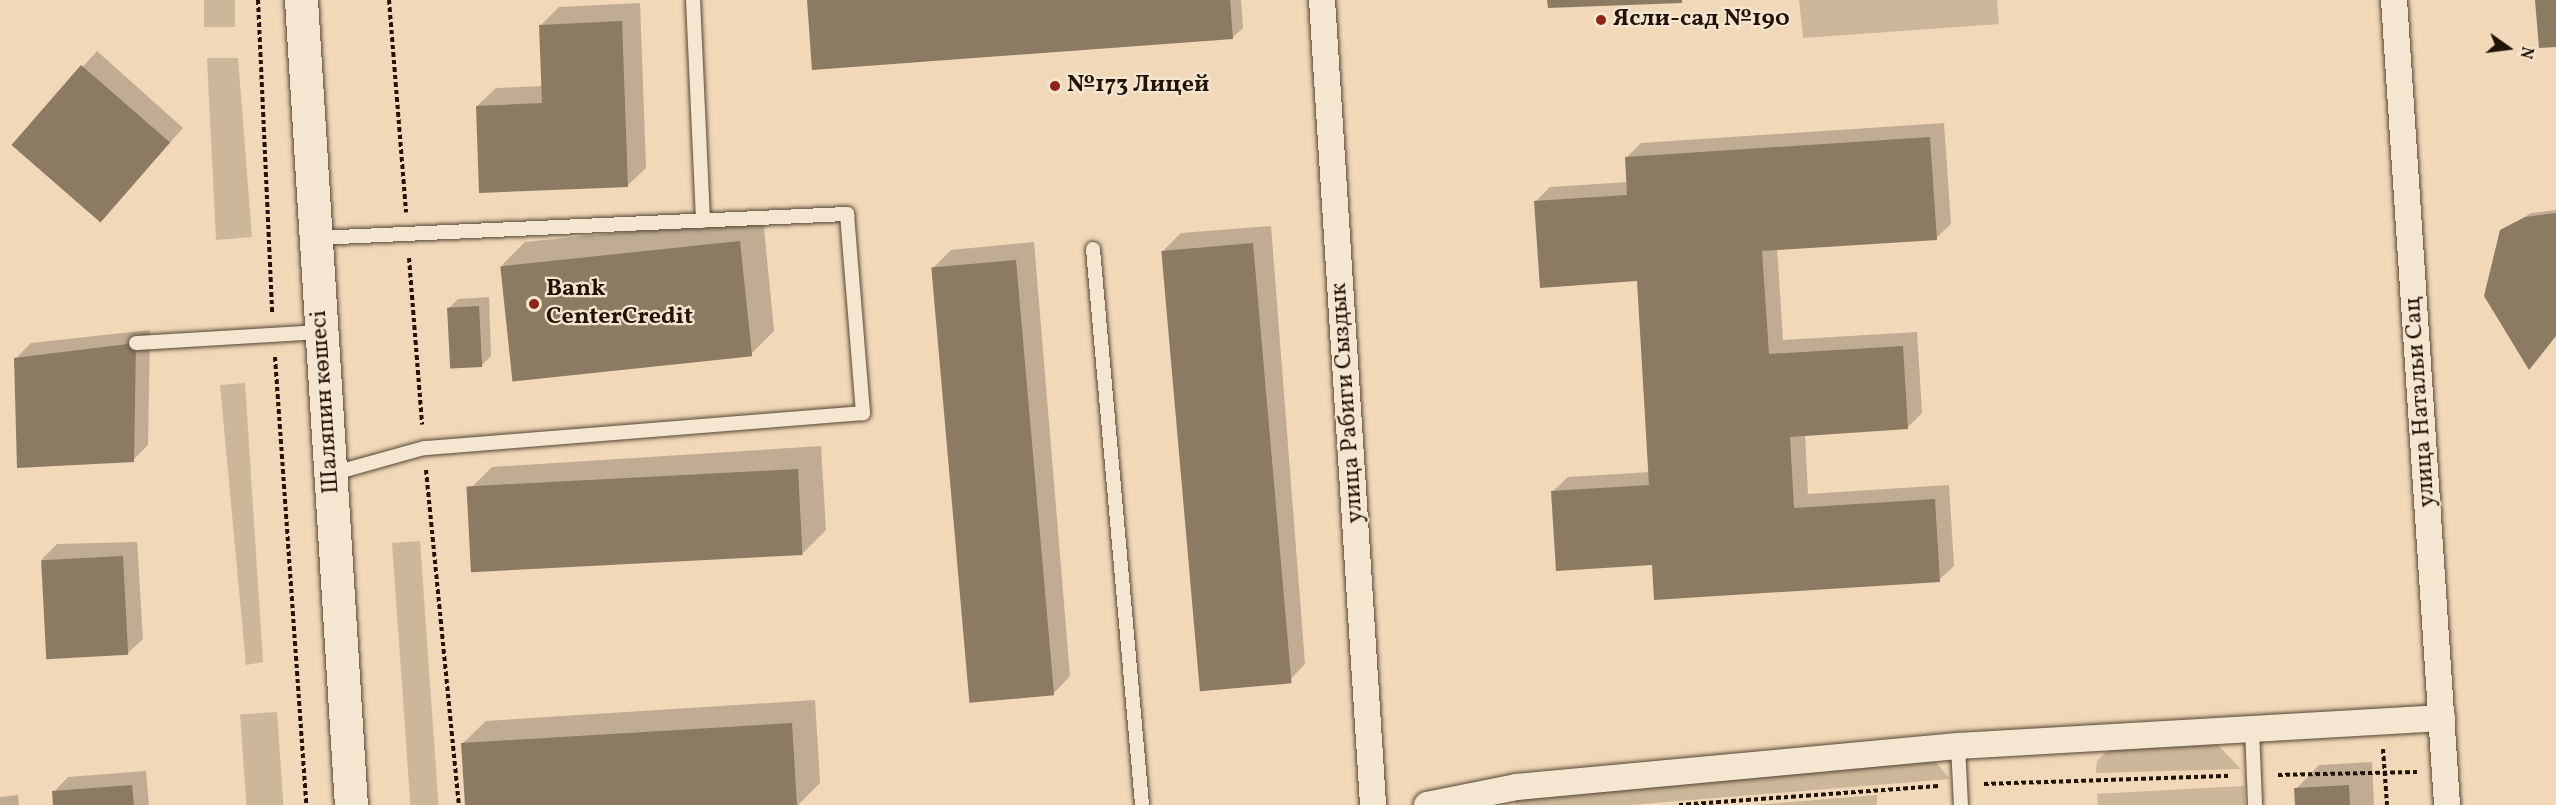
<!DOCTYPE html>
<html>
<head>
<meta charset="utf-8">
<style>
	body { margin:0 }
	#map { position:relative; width:2556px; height:805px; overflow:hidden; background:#f0d8b8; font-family:Vollkorn,serif }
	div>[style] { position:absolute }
	.green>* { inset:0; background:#cdb79a; transform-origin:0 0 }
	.shadow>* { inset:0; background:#0003 }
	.building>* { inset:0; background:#8d7a63; transform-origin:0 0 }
	.path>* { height:4px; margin-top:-2px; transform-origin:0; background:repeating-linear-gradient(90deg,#211407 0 4.5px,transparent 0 7.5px) }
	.roads { filter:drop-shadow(0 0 2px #554533) drop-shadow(0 0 2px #554533) }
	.lane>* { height:14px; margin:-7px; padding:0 7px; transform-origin:7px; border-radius:7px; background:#f5e6d1 }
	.street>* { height:26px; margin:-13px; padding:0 13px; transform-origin:13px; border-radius:13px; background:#f5e6d1 }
	.secondary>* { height:33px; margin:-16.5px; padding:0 16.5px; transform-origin:16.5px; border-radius:16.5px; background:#f5e6d1 }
	.dots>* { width:16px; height:16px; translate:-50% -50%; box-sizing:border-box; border:3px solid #f5e6d1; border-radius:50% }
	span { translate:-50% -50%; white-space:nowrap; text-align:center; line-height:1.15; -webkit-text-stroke:4.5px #f5e6d1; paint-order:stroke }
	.poi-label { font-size:24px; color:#211407; font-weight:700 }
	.left { translate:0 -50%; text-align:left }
	.street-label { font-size:24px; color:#211407 }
	.north { position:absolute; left:2478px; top:18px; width:60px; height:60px; -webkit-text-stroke:4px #f5e6d1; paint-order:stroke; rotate:104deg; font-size:16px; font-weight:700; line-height:24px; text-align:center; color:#211407 }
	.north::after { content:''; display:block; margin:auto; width:21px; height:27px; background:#211407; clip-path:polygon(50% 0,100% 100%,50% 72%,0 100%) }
</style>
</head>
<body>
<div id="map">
	<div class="green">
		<div style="left:204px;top:0;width:31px;height:27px"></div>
		<div style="clip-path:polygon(1799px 0,1997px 0,1999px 24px,1803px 38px)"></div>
		<div style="clip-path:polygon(207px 58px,238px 58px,252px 237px,216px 240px)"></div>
		<div style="clip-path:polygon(245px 383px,263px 662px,246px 665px,220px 385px)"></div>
		<div style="left:420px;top:541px;width:265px;height:28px;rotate:86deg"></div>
		<div style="left:277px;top:712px;width:93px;height:37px;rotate:86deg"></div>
		<div style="clip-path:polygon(2214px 741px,2241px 769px,2096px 773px,2097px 761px,2112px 746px)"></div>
		<div style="clip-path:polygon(1934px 760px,1950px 779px,1630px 805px,1516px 805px,1514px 794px)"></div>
		<div style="left:2244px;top:786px;width:19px;height:147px;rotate:87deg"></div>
		<div style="clip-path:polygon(1877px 795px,1877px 805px,1754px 805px)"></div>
	</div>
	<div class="shadow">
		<div style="clip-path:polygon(809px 0,1241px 0,1243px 28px,1232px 38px)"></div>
		<div style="clip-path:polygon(640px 3px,646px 168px,627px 186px,477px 106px,496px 88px,543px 86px,541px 25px,559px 7px)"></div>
		<div style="clip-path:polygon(97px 51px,183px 128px,114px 206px,13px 144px)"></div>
		<div style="clip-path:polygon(1944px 123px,1951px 224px,1936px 238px,1777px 248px,1783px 340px,1917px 332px,1922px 413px,1907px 428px,1805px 434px,1808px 494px,1949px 485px,1954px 566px,1939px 580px,1654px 563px,1553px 491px,1568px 477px,1650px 472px,1639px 280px,1536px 201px,1550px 187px,1628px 182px,1627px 157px,1641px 143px)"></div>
		<div style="clip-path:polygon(2556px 210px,2556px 335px,2502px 231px,2531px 213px)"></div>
		<div style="clip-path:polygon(763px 218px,774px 331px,751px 354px,502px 265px,525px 242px)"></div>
		<div style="clip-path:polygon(1271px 226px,1305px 664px,1287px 683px,1163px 251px,1181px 233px)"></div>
		<div style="clip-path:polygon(1034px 242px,1070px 676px,1052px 695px,933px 268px,951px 250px)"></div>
		<div style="clip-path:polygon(489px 297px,491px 356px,481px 366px,448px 309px,458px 299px)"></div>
		<div style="clip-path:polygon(150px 330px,148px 445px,133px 460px,16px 358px,31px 343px)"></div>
		<div style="clip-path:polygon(821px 446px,826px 530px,803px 553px,468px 491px,492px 467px)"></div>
		<div style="clip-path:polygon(137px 542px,143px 639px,128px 653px,42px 559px,57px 544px)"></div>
		<div style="clip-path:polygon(815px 700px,820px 783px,798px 805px,466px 805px,462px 744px,486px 721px)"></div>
		<div style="clip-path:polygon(2372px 762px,2374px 805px,2297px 805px,2296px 789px,2319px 765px)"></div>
		<div style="clip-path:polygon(146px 771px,149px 805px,55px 805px,54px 792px,68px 777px)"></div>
		<div style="clip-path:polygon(18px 795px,19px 805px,0 805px,0 797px)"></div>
	</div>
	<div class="building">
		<div style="clip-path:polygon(807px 0,1230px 0,1233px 39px,812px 70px)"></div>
		<div style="clip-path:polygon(1547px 0,1682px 0,1682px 3px,1548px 8px)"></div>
		<div style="clip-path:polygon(2535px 0,2556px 0,2556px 47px,2539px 48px)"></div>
		<div style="clip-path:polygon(622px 21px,628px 187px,479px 193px,476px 106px,542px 103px,539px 25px)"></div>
		<div style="left:81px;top:65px;width:118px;height:106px;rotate:41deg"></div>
		<div style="clip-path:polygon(1930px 137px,1937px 240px,1762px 251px,1769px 354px,1903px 346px,1908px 429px,1790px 437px,1794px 508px,1935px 499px,1940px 582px,1654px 600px,1652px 565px,1556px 571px,1551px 491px,1649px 485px,1637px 281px,1540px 288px,1534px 201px,1627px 195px,1625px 157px)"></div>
		<div style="clip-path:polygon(2556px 213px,2556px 336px,2529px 370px,2484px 296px,2500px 230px,2525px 217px)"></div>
		<div style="left:740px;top:241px;width:116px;height:241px;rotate:84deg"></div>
		<div style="left:1253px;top:243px;width:442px;height:92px;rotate:85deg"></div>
		<div style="left:1016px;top:260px;width:437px;height:85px;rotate:85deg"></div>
		<div style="left:479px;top:306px;width:61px;height:32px;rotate:87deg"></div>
		<div style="clip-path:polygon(136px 343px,134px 462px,17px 468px,14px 358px)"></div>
		<div style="left:798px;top:469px;width:86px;height:332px;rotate:87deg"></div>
		<div style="left:123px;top:556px;width:99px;height:82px;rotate:87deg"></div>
		<div style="clip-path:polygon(792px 723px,797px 805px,465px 805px,461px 743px)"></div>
		<div style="clip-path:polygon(132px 785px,134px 805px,53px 805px,52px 791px)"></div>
		<div style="clip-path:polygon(2349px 785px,2350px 805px,2295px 805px,2294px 788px)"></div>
	</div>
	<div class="path">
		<div style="left:258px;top:0;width:313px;rotate:87.4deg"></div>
		<div style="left:389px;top:0;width:213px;rotate:85.4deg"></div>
		<div style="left:409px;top:258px;width:167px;rotate:85.5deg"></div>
		<div style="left:275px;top:357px;width:449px;rotate:86deg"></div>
		<div style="left:426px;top:470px;width:337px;rotate:84.4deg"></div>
		<div style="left:2383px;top:749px;width:56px;rotate:85.9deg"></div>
		<div style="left:2278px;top:775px;width:139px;rotate:-1.2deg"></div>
		<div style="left:1984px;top:784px;width:247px;rotate:-1.9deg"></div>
		<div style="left:1679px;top:805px;width:260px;rotate:-4.2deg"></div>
	</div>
	<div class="roads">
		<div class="lane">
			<div style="left:693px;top:0;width:221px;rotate:87.4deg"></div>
			<div style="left:316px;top:238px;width:532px;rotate:-2.59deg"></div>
			<div style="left:847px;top:214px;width:200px;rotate:85.4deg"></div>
			<div style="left:863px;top:413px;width:440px;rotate:175.4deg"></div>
			<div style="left:424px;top:448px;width:97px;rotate:164.4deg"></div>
			<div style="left:1093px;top:249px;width:558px;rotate:84.96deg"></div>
			<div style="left:136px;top:343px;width:186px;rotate:-3.4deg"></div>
			<div style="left:2252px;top:729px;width:76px;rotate:87.7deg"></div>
			<div style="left:1958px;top:746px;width:59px;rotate:87.1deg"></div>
		</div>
		<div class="street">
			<div style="left:1322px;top:0;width:807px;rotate:86.37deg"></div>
			<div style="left:2394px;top:0;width:807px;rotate:86.23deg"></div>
			<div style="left:1427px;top:805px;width:91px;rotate:-11.4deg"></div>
			<div style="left:1516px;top:787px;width:444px;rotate:-5.3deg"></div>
			<div style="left:1958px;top:746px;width:485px;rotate:-3.3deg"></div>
		</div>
		<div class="secondary">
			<div style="left:301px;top:0;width:807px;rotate:86.45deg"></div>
		</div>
	</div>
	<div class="dots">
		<div style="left:1601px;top:20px;background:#8f2418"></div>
		<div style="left:1055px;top:86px;background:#8f2418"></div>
		<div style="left:534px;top:304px;background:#8f2418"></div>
	</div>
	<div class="poi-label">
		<span class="left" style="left:1613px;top:20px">Ясли-сад №190</span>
		<span class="left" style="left:1067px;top:86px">№173 Лицей</span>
		<span class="left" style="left:546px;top:304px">Bank<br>CenterCredit</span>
	</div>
	<div class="street-label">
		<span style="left:326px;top:402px;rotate:-94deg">Шаляпин көшесі</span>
		<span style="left:2421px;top:402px;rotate:-94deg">улица Натальи Сац</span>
		<span style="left:1348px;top:403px;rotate:-94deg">улица Рабиги Сыздык</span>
	</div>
	<div class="north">N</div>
</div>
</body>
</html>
